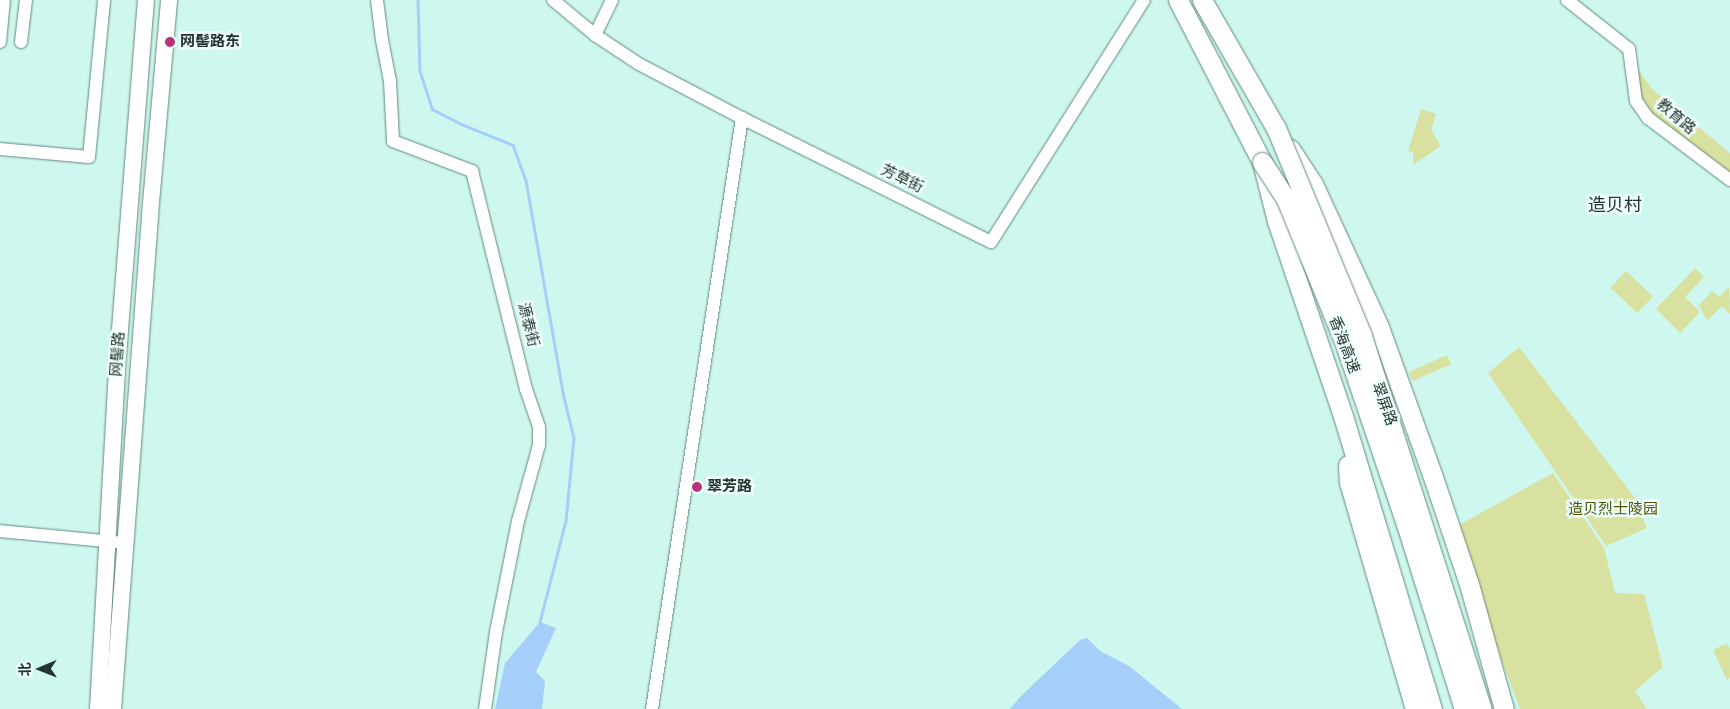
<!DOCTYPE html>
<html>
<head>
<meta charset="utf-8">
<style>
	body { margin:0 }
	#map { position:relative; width:1730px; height:709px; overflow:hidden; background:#cef8ef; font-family:"DM Sans","Noto Sans SC",sans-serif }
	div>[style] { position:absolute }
	.green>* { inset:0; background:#d9e1a0; transform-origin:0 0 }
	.water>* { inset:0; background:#a5cef9 }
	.stream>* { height:2.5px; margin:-1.25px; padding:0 1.25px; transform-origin:1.25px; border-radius:1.25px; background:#a5cef9 }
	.roads { filter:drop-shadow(0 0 1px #628881) drop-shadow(0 0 1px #628881) }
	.minor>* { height:12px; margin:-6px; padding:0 6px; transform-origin:6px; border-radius:6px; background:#fff }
	.major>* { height:16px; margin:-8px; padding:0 8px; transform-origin:8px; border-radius:8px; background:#fff }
	.highway>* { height:19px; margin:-9.5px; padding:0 9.5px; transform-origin:9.5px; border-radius:9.5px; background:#fff }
	.bridges { filter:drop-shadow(0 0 1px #628881) drop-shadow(0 0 1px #628881) }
	.highway-bridge>* { height:19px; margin:-9.5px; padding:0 9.5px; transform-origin:9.5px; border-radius:9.5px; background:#fff }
	.dots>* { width:14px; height:14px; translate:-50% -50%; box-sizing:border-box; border:2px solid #effffb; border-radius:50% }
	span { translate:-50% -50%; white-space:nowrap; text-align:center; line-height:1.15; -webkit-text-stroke:5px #effffb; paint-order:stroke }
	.poi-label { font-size:15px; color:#233330; font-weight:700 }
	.left { translate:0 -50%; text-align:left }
	.street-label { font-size:15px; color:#233330 }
	.park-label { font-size:15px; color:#4d5302 }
	.quarter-label { font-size:18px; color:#233330 }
	.north { position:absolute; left:15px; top:644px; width:50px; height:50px; -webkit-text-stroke:4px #effffb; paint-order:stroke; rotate:269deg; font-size:14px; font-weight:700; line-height:20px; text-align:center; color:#233330 }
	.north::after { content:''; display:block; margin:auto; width:18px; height:22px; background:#233330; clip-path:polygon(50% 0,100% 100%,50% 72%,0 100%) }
</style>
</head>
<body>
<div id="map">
	<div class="green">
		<div style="clip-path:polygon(1634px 64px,1652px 89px,1730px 153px,1730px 177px,1650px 116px,1640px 101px)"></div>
		<div style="clip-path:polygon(1421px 109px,1436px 114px,1431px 130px,1441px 146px,1413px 165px,1413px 152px,1408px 151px)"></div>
		<div style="clip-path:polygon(1695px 268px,1704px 277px,1685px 297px,1700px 312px,1680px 333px,1656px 309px)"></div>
		<div style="left:1626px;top:271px;width:37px;height:23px;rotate:43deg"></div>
		<div style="clip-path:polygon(1729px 287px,1730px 314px,1722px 306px,1707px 321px,1699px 305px,1712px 291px,1719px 297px)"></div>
		<div style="clip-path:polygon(1519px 347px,1635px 498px,1647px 528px,1606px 546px,1488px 373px)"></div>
		<div style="left:1447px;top:355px;width:10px;height:42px;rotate:66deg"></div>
		<div style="clip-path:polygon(1553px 473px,1604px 548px,1615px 593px,1644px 594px,1663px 667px,1635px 691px,1647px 709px,1520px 709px,1452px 529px)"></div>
		<div style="clip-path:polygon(1727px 643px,1730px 649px,1730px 678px,1727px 680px,1713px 650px)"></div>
	</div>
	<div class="water">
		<div style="clip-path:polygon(540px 622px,556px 628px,536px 672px,545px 681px,542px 709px,495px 709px,505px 663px)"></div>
		<div style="clip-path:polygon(1087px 638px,1100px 651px,1129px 666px,1182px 709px,1010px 709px,1020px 697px,1080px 640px)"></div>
	</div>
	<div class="stream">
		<div style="left:418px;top:0;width:71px;rotate:88.4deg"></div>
		<div style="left:420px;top:71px;width:40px;rotate:72deg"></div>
		<div style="left:432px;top:109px;width:33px;rotate:27deg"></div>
		<div style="left:461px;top:124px;width:56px;rotate:22deg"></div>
		<div style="left:513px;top:145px;width:37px;rotate:70deg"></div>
		<div style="left:526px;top:180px;width:216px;rotate:80.1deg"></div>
		<div style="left:563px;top:393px;width:46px;rotate:76.3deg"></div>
		<div style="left:574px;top:438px;width:83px;rotate:95.5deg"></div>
		<div style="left:566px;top:521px;width:104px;rotate:104.4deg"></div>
	</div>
	<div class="roads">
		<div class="minor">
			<div style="left:377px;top:0;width:40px;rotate:82.9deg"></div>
			<div style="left:382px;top:40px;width:42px;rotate:79deg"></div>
			<div style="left:390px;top:81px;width:60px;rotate:87.1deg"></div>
			<div style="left:393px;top:141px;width:85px;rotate:20.8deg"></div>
			<div style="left:472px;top:171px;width:225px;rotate:76.1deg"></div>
			<div style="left:526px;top:389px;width:40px;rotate:71.1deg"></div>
			<div style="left:539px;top:427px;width:18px;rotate:90deg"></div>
			<div style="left:539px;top:445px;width:79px;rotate:105.4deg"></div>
			<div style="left:518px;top:521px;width:113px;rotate:101.2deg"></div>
			<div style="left:496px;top:632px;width:78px;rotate:98.1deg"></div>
			<div style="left:553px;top:0;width:55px;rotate:39.8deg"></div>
			<div style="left:595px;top:35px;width:53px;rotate:33.4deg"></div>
			<div style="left:639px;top:64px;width:116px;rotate:27.7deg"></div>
			<div style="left:742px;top:118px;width:278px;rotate:26.5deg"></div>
			<div style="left:991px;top:242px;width:286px;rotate:-57.7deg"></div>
			<div style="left:1567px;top:0;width:79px;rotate:38.3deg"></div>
			<div style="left:1629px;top:49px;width:52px;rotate:82.3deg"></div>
			<div style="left:1636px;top:101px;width:21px;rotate:55deg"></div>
			<div style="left:1648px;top:118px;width:103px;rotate:37.1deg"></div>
			<div style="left:595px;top:35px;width:39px;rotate:-64deg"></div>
			<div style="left:0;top:42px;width:42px;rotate:-84.6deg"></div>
			<div style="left:21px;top:42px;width:42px;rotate:-83.2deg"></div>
			<div style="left:0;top:149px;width:89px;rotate:5.1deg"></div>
			<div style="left:89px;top:157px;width:158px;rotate:-84.5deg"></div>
			<div style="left:0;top:531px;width:126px;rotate:5.5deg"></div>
			<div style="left:652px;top:709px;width:598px;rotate:-81.34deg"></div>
		</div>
		<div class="major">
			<div style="left:98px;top:709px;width:355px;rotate:-86.8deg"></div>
			<div style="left:118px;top:355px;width:356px;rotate:-85.5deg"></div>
			<div style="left:113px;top:709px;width:496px;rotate:-85.7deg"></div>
			<div style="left:150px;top:214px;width:215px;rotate:-84.9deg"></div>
		</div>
		<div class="highway">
			<div style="left:1178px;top:0;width:182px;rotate:62.6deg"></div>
			<div style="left:1262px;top:162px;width:61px;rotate:75.7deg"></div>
			<div style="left:1277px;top:221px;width:206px;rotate:71.3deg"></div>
			<div style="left:1343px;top:416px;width:306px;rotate:73.1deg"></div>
			<div style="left:1290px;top:149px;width:42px;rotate:56.7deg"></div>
			<div style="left:1313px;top:184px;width:157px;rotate:65.2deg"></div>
			<div style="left:1379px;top:327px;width:156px;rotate:70.2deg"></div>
			<div style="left:1432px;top:474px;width:116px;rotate:71.4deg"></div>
			<div style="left:1469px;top:584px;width:130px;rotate:74.4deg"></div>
			<div style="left:1348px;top:465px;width:17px;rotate:87deg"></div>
			<div style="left:1349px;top:482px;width:236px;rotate:73.8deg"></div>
		</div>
	</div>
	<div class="bridges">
		<div class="highway-bridge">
			<div style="left:1202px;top:0;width:148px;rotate:60deg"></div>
			<div style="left:1276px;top:128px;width:225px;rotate:67.5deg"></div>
			<div style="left:1362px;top:336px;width:392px;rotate:72.2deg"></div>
			<div style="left:1262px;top:162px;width:44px;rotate:57deg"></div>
			<div style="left:1286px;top:199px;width:153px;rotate:67.8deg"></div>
			<div style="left:1344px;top:341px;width:193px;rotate:71.3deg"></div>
			<div style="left:1406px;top:524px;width:194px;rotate:72.6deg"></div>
		</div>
	</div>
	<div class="dots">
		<div style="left:170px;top:42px;background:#b73278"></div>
		<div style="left:697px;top:487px;background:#b73278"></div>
	</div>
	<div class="poi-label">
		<span class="left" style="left:180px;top:42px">网髻路东</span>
		<span class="left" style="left:707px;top:487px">翠芳路</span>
	</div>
	<div class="street-label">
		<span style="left:1676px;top:117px;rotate:40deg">教育路</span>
		<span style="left:902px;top:179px;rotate:26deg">芳草街</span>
		<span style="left:528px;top:325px;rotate:76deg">源泰街</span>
		<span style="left:1344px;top:345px;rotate:69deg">香海高速</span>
		<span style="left:118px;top:354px;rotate:-86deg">网髻路</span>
		<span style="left:1384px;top:404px;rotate:70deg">翠屏路</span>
	</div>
	<div class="park-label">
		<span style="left:1613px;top:510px">造贝烈士陵园</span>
	</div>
	<div class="quarter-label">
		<span style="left:1615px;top:205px">造贝村</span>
	</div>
	<div class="north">北</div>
</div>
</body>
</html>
